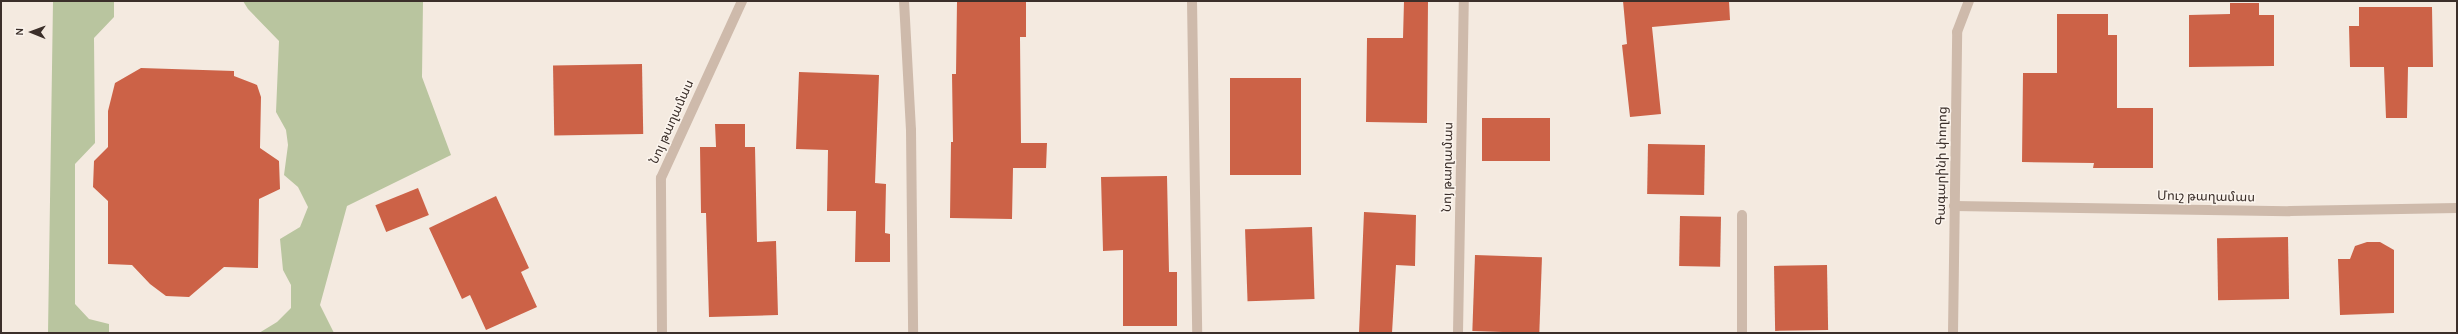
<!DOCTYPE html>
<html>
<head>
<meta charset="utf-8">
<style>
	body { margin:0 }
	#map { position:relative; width:2458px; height:334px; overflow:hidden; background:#f4eae0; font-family:Karla,"Noto Sans Armenian",sans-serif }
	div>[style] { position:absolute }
	.green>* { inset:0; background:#b9c59f }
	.building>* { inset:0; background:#cc6247; transform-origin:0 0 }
	.minor>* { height:10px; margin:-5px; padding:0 5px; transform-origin:5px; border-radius:5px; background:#cebaab }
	span { translate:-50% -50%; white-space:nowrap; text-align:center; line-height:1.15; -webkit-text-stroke:3px #fbf4ed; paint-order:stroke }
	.street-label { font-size:13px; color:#3b2f2a }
	.frame { position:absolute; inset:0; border:2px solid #3b2f2a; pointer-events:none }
	.north { position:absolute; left:12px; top:12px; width:40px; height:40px; -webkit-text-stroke:3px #fbf4ed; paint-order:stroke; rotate:271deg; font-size:11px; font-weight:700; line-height:16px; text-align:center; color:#3b2f2a }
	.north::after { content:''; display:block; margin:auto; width:14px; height:18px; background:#3b2f2a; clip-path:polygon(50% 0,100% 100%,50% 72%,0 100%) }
</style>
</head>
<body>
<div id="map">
	<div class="green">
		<div style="clip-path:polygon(53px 1px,114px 1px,114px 17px,94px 38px,95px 143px,75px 164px,75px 304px,89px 319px,109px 324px,109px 333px,48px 333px)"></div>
		<div style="clip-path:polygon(243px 1px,423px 1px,422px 77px,451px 155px,347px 206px,320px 305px,334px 333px,259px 333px,277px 322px,291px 308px,291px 285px,283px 270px,280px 239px,300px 227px,308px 207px,298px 187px,284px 175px,288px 145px,286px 130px,276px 112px,279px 41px,248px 9px)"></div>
	</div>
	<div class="building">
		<div style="clip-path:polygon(957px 1px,1026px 1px,1026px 37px,1020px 37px,1021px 143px,1047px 143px,1046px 168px,1013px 168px,1012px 219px,950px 218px,951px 142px,953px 142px,952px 74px,956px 74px)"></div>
		<div style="clip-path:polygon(1404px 1px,1428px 1px,1427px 123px,1366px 122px,1367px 38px,1403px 38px)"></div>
		<div style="clip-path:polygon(1623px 1px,1729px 1px,1730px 20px,1652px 27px,1661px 114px,1630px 117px,1622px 45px,1627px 44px)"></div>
		<div style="clip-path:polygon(2230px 3px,2259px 3px,2259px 15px,2274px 15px,2274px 66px,2189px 67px,2189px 15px,2230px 14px)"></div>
		<div style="clip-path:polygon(2359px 7px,2432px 7px,2433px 67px,2408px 67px,2407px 118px,2386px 118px,2384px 67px,2350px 67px,2349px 26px,2359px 26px)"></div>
		<div style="clip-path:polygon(2057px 14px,2108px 14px,2108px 35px,2117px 35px,2117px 108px,2153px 108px,2153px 168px,2093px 168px,2094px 163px,2022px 162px,2023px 73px,2057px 73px)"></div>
		<div style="left:642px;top:64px;width:70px;height:89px;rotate:89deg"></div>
		<div style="clip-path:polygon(141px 68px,234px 71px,234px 76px,257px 85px,261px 97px,260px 148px,279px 161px,280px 189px,259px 199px,258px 268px,224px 267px,189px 297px,166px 296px,150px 284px,132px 265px,108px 264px,108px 201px,93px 187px,94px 161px,108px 147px,108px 111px,115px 83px)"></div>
		<div style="clip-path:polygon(799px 72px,879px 75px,875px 183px,886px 184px,885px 233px,890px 234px,890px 262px,855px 262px,856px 211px,827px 211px,828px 150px,796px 149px)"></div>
		<div style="left:1230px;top:78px;width:71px;height:97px"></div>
		<div style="left:1482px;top:118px;width:68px;height:43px"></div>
		<div style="clip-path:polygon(715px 124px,745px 124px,745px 147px,755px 147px,757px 242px,776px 241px,778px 315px,709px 317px,706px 213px,701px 213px,700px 147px,716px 147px)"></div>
		<div style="left:1648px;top:144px;width:57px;height:50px;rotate:1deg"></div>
		<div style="clip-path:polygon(1167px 176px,1169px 272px,1177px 272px,1177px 326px,1123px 326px,1123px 250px,1103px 251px,1101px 177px)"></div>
		<div style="left:418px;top:188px;width:29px;height:46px;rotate:68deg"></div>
		<div style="clip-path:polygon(496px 196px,529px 268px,521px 272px,537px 307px,486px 330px,470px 295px,462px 299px,429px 228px)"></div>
		<div style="clip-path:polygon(1364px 212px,1416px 215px,1415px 266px,1396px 265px,1392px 333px,1359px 333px)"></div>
		<div style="left:1680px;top:216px;width:41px;height:50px;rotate:1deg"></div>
		<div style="left:1312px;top:227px;width:72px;height:67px;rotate:88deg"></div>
		<div style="left:2288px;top:237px;width:62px;height:71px;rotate:89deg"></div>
		<div style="clip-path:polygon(2367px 242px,2380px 242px,2394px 250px,2394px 313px,2340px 315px,2338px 259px,2350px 259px,2355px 246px)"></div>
		<div style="left:1475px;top:255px;width:67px;height:76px;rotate:2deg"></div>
		<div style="left:1827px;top:265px;width:65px;height:53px;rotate:89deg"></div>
	</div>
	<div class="minor">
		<div style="left:904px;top:1px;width:129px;rotate:86.9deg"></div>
		<div style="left:911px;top:130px;width:203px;rotate:89.4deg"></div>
		<div style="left:1192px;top:1px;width:332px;rotate:89.1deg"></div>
		<div style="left:1954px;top:206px;width:336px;rotate:0.9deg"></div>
		<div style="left:2290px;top:211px;width:167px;rotate:-1deg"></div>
		<div style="left:1742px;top:215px;width:118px;rotate:90deg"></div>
		<div style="left:662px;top:333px;width:155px;rotate:-90.4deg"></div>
		<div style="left:661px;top:178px;width:195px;rotate:-65.4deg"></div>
		<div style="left:1458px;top:333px;width:332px;rotate:-89deg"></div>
		<div style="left:1953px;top:333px;width:301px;rotate:-89.2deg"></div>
		<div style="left:1957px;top:32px;width:33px;rotate:-69deg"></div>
	</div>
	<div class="street-label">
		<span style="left:672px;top:122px;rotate:-66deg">Նոյ թաղամաս</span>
		<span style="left:1942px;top:166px;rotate:-89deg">Գագարինի փողոց</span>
		<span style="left:1448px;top:167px;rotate:-89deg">Նոյ թաղամաս</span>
		<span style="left:2206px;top:197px;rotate:1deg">Մուշ թաղամաս</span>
	</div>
	<div class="frame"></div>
	<div class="north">N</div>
</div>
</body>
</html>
